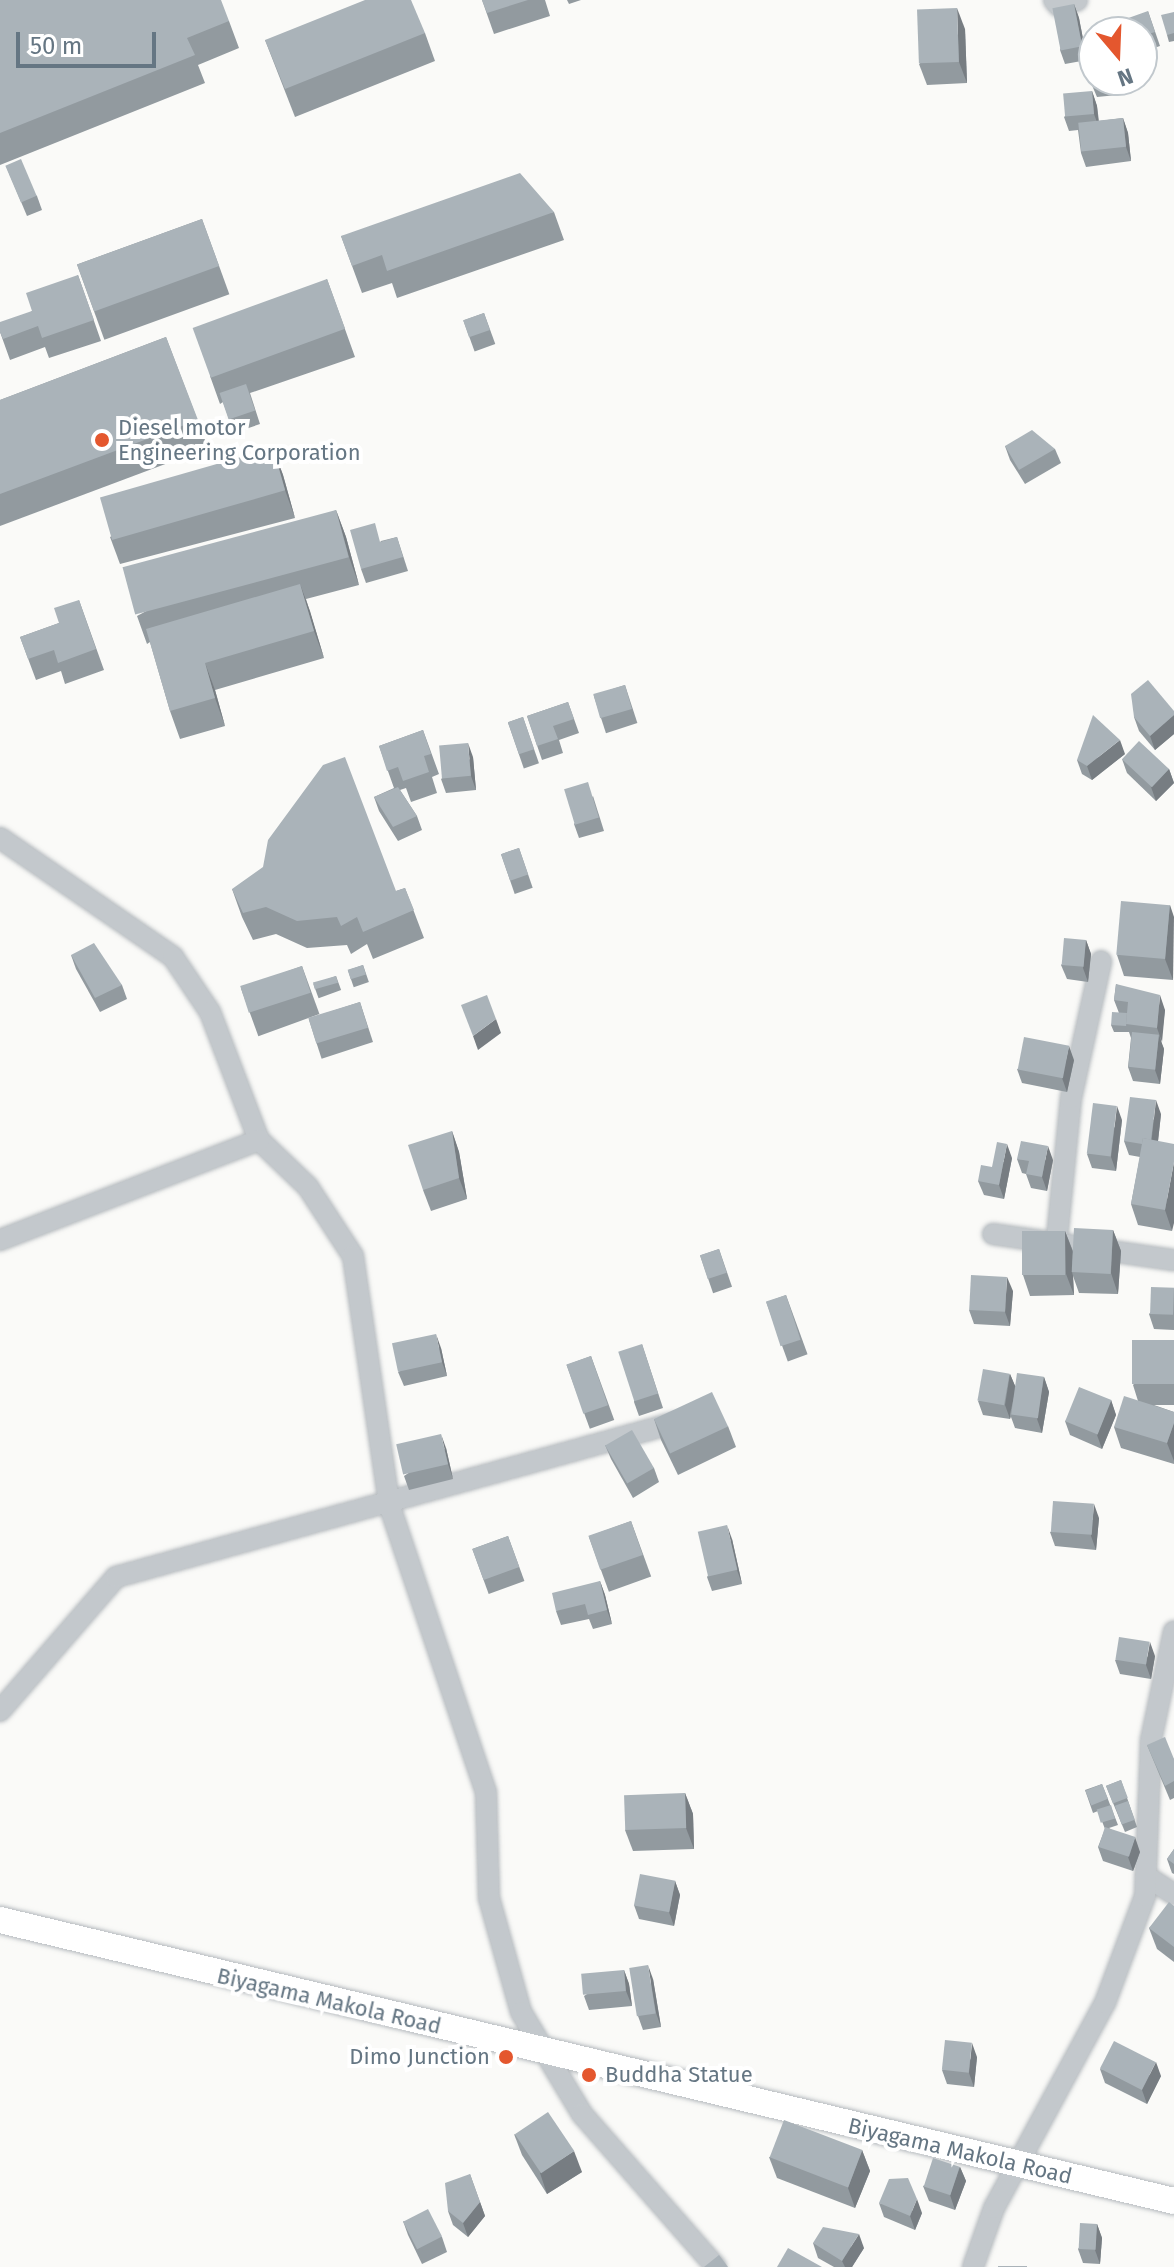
<!DOCTYPE html>
<html>
<head>
<meta charset="utf-8">
<style>
	body { margin:0 }
	#map { position:relative; width:1174px; height:2267px; overflow:hidden; background:#fafaf8; font-family:"Fira Sans",sans-serif }
	div>[style] { position:absolute }
	.roads { filter:drop-shadow(0 0 2px #b5babe) drop-shadow(0 0 2px #b5babe) }
	.minor>* { height:20px; margin:-10px; padding:0 10px; transform-origin:10px; border-radius:10px; background:#c3c8cc }
	.major>* { height:26px; margin:-13px; padding:0 13px; transform-origin:13px; border-radius:13px; background:#fff }
	.wall>* { inset:0; background:#929a9f; transform-origin:0 0 }
	.shaded-wall>* { inset:0; background:#777d82 }
	.building>* { inset:0; background:#aab3b9; transform-origin:0 0 }
	.dots>* { width:22px; height:22px; translate:-50% -50%; box-sizing:border-box; border:4px solid #fff; border-radius:50% }
	span { translate:-50% -50%; white-space:nowrap; text-align:center; line-height:1.15; -webkit-text-stroke:8px #fff; paint-order:stroke }
	.poi-label { font-size:22px; color:#657683 }
	.left { translate:0 -50%; text-align:left }
	.right { translate:-100% -50%; text-align:right }
	.street-label { font-size:22px; color:#657683 }
	.north { position:absolute; left:1078px; top:16px; width:80px; height:80px; box-sizing:border-box; background:#fff; border:2px solid #c1c8cd; border-radius:50%; rotate:161deg; font-size:22px; font-weight:700; line-height:32px; text-align:center; color:#657683 }
	.north::after { content:''; display:block; margin:auto; width:28px; height:36px; background:#e4572e; clip-path:polygon(50% 0,100% 100%,50% 72%,0 100%) }
	.scale { position:absolute; left:16px; top:32px; width:140px; height:36px; box-sizing:border-box; border:4px solid #657683; border-top:0; padding-left:10px; font-size:24px; line-height:28px; white-space:nowrap; color:#657683; -webkit-text-stroke:6px #fff; paint-order:stroke }
</style>
</head>
<body>
<div id="map">
	<div class="roads">
		<div class="minor">
			<div style="left:1054px;top:0;width:8px;rotate:50deg"></div>
			<div style="left:1059px;top:6px;width:19px;rotate:-18deg"></div>
			<div style="left:0;top:838px;width:210px;rotate:34.5deg"></div>
			<div style="left:173px;top:957px;width:66px;rotate:56.1deg"></div>
			<div style="left:210px;top:1012px;width:137px;rotate:69.1deg"></div>
			<div style="left:259px;top:1140px;width:68px;rotate:43.8deg"></div>
			<div style="left:308px;top:1187px;width:82px;rotate:56.9deg"></div>
			<div style="left:353px;top:1256px;width:251px;rotate:81.7deg"></div>
			<div style="left:389px;top:1504px;width:304px;rotate:71.4deg"></div>
			<div style="left:486px;top:1792px;width:106px;rotate:88.4deg"></div>
			<div style="left:489px;top:1898px;width:118px;rotate:74.3deg"></div>
			<div style="left:521px;top:2012px;width:119px;rotate:59.1deg"></div>
			<div style="left:582px;top:2114px;width:203px;rotate:48.8deg"></div>
			<div style="left:993px;top:1234px;width:183px;rotate:8.2deg"></div>
			<div style="left:1057px;top:1238px;width:141px;rotate:-84.3deg"></div>
			<div style="left:1071px;top:1098px;width:140px;rotate:-77.6deg"></div>
			<div style="left:0;top:1240px;width:278px;rotate:-21.1deg"></div>
			<div style="left:0;top:1711px;width:177px;rotate:-49.1deg"></div>
			<div style="left:116px;top:1577px;width:579px;rotate:-15.43deg"></div>
			<div style="left:1146px;top:1876px;width:33px;rotate:33deg"></div>
			<div style="left:973px;top:2267px;width:63px;rotate:-70.4deg"></div>
			<div style="left:994px;top:2208px;width:233px;rotate:-61.6deg"></div>
			<div style="left:1105px;top:2003px;width:114px;rotate:-69.5deg"></div>
			<div style="left:1145px;top:1896px;width:156px;rotate:-87.8deg"></div>
			<div style="left:1151px;top:1740px;width:111px;rotate:-78.1deg"></div>
		</div>
		<div class="major">
			<div style="left:0;top:1920px;width:1207px;rotate:13.46deg"></div>
		</div>
	</div>
	<div class="wall">
		<div style="clip-path:polygon(0 0,229px 21px,239px 48px,198px 65px,205px 83px,0 165px)"></div>
		<div style="clip-path:polygon(482px 0,545px 0,550px 16px,494px 34px)"></div>
		<div style="clip-path:polygon(567px 0,581px 0,569px 4px)"></div>
		<div style="clip-path:polygon(1074px 4px,1079px 18px,1087px 60px,1065px 64px,1060px 50px)"></div>
		<div style="clip-path:polygon(1148px 11px,1160px 46px,1142px 52px,1142px 32px)"></div>
		<div style="clip-path:polygon(1174px 12px,1174px 41px,1169px 42px,1167px 35px)"></div>
		<div style="clip-path:polygon(965px 29px,967px 83px,927px 85px,919px 64px)"></div>
		<div style="clip-path:polygon(425px 33px,435px 61px,295px 117px,265px 40px)"></div>
		<div style="clip-path:polygon(1094px 80px,1115px 80px,1117px 95px,1097px 97px,1091px 83px)"></div>
		<div style="clip-path:polygon(1092px 91px,1097px 106px,1099px 121px,1123px 118px,1128px 133px,1131px 161px,1086px 167px,1081px 153px,1078px 130px,1069px 131px,1064px 117px)"></div>
		<div style="clip-path:polygon(6px 166px,37px 196px,42px 210px,27px 216px)"></div>
		<div style="clip-path:polygon(554px 212px,564px 240px,397px 298px,392px 283px,362px 293px,341px 236px)"></div>
		<div style="left:202px;top:219px;width:80px;height:133px;rotate:70deg"></div>
		<div style="clip-path:polygon(78px 275px,101px 341px,49px 358px,45px 347px,10px 360px,0 332px,32px 311px)"></div>
		<div style="clip-path:polygon(327px 279px,355px 357px,250px 393px,260px 424px,234px 433px,223px 402px,220px 404px,210px 376px)"></div>
		<div style="left:484px;top:313px;width:33px;height:22px;rotate:70deg"></div>
		<div style="clip-path:polygon(166px 337px,208px 448px,0 526px,0 400px)"></div>
		<div style="clip-path:polygon(1005px 446px,1055px 449px,1061px 463px,1025px 484px,1010px 460px)"></div>
		<div style="clip-path:polygon(273px 448px,283px 475px,295px 518px,120px 564px,110px 537px)"></div>
		<div style="clip-path:polygon(336px 510px,346px 537px,359px 585px,306px 599px,324px 658px,215px 690px,225px 726px,180px 739px,170px 711px,150px 642px,147px 644px,137px 616px)"></div>
		<div style="clip-path:polygon(397px 537px,408px 571px,366px 583px,361px 569px,381px 541px)"></div>
		<div style="clip-path:polygon(79px 600px,104px 670px,65px 684px,61px 671px,36px 680px,20px 637px,59px 623px)"></div>
		<div style="left:625px;top:685px;width:40px;height:33px;rotate:72deg"></div>
		<div style="clip-path:polygon(568px 702px,579px 733px,559px 740px,563px 753px,542px 760px,527px 716px)"></div>
		<div style="clip-path:polygon(1174px 711px,1174px 734px,1155px 750px,1139px 731px,1134px 717px)"></div>
		<div style="left:523px;top:717px;width:49px;height:16px;rotate:71deg"></div>
		<div style="clip-path:polygon(423px 730px,439px 774px,432px 777px,437px 793px,411px 802px,406px 788px,400px 790px,417px 816px,422px 830px,398px 841px,379px 811px,374px 797px,394px 788px,379px 746px)"></div>
		<div style="clip-path:polygon(1125px 754px,1092px 780px,1082px 774px,1077px 760px)"></div>
		<div style="clip-path:polygon(473px 757px,476px 790px,446px 793px,441px 779px)"></div>
		<div style="clip-path:polygon(1122px 759px,1169px 769px,1174px 783px,1156px 801px,1127px 773px)"></div>
		<div style="clip-path:polygon(593px 796px,604px 831px,579px 838px,574px 824px)"></div>
		<div style="left:519px;top:848px;width:42px;height:19px;rotate:71deg"></div>
		<div style="clip-path:polygon(405px 888px,424px 938px,373px 959px,367px 944px,351px 954px,347px 945px,307px 948px,276px 934px,253px 940px,242px 917px,232px 889px,396px 891px)"></div>
		<div style="clip-path:polygon(1170px 905px,1173px 980px,1124px 976px,1117px 955px)"></div>
		<div style="clip-path:polygon(1086px 940px,1091px 954px,1088px 982px,1067px 979px,1061px 965px)"></div>
		<div style="clip-path:polygon(71px 955px,122px 985px,127px 999px,100px 1012px,76px 969px)"></div>
		<div style="left:363px;top:965px;width:18px;height:16px;rotate:71deg"></div>
		<div style="left:302px;top:966px;width:51px;height:65px;rotate:70deg"></div>
		<div style="left:336px;top:976px;width:15px;height:24px;rotate:70deg"></div>
		<div style="clip-path:polygon(1116px 984px,1165px 1010px,1161px 1042px,1164px 1049px,1160px 1084px,1133px 1081px,1128px 1067px,1131px 1038px,1129px 1032px,1114px 1032px,1111px 1025px,1119px 1013px,1114px 1000px)"></div>
		<div style="left:360px;top:1002px;width:42px;height:54px;rotate:72deg"></div>
		<div style="clip-path:polygon(1074px 1060px,1067px 1092px,1022px 1083px,1017px 1069px)"></div>
		<div style="clip-path:polygon(1161px 1114px,1158px 1141px,1172px 1231px,1138px 1225px,1131px 1204px,1140px 1157px,1129px 1155px,1124px 1141px)"></div>
		<div style="clip-path:polygon(1122px 1120px,1116px 1171px,1092px 1168px,1087px 1154px)"></div>
		<div style="clip-path:polygon(452px 1131px,459px 1152px,467px 1199px,431px 1211px,423px 1190px)"></div>
		<div style="clip-path:polygon(1012px 1158px,1004px 1199px,984px 1195px,978px 1181px,992px 1167px)"></div>
		<div style="clip-path:polygon(1017px 1159px,1053px 1160px,1047px 1191px,1031px 1188px,1026px 1174px,1022px 1173px)"></div>
		<div style="clip-path:polygon(1113px 1230px,1121px 1251px,1118px 1294px,1079px 1293px,1073px 1276px,1074px 1295px,1030px 1296px,1023px 1275px,1065px 1231px,1073px 1251px)"></div>
		<div style="left:719px;top:1249px;width:40px;height:20px;rotate:71deg"></div>
		<div style="clip-path:polygon(1174px 1288px,1174px 1330px,1154px 1329px,1149px 1314px)"></div>
		<div style="clip-path:polygon(1013px 1291px,1010px 1326px,974px 1324px,969px 1310px)"></div>
		<div style="left:786px;top:1295px;width:63px;height:21px;rotate:70deg"></div>
		<div style="clip-path:polygon(1174px 1340px,1174px 1405px,1154px 1405px,1174px 1412px,1174px 1464px,1121px 1448px,1114px 1427px,1138px 1401px,1133px 1385px)"></div>
		<div style="clip-path:polygon(642px 1344px,663px 1408px,639px 1416px,634px 1402px)"></div>
		<div style="clip-path:polygon(441px 1348px,447px 1376px,404px 1386px,398px 1372px)"></div>
		<div style="left:591px;top:1356px;width:68px;height:26px;rotate:70deg"></div>
		<div style="clip-path:polygon(1010px 1374px,1015px 1386px,1044px 1377px,1049px 1392px,1042px 1433px,1015px 1428px,1011px 1417px,1010px 1419px,983px 1415px,978px 1401px)"></div>
		<div style="clip-path:polygon(1111px 1400px,1116px 1415px,1102px 1449px,1070px 1435px,1065px 1421px)"></div>
		<div style="clip-path:polygon(654px 1419px,728px 1426px,736px 1447px,678px 1475px,661px 1440px)"></div>
		<div style="clip-path:polygon(605px 1445px,654px 1468px,659px 1482px,633px 1498px,611px 1459px)"></div>
		<div style="clip-path:polygon(446px 1448px,453px 1479px,409px 1490px,404px 1476px)"></div>
		<div style="clip-path:polygon(1099px 1518px,1096px 1550px,1055px 1546px,1050px 1532px)"></div>
		<div style="left:631px;top:1521px;width:59px;height:45px;rotate:70deg"></div>
		<div style="left:508px;top:1536px;width:48px;height:38px;rotate:70deg"></div>
		<div style="clip-path:polygon(732px 1539px,742px 1584px,712px 1591px,707px 1577px)"></div>
		<div style="clip-path:polygon(600px 1581px,605px 1595px,612px 1624px,593px 1629px,589px 1619px,561px 1625px,556px 1611px)"></div>
		<div style="clip-path:polygon(1155px 1656px,1151px 1679px,1120px 1674px,1115px 1660px)"></div>
		<div style="clip-path:polygon(1147px 1745px,1174px 1759px,1174px 1798px,1170px 1800px)"></div>
		<div style="clip-path:polygon(1121px 1780px,1137px 1827px,1125px 1832px,1106px 1786px)"></div>
		<div style="clip-path:polygon(1102px 1784px,1118px 1825px,1109px 1828px,1140px 1852px,1133px 1871px,1103px 1861px,1098px 1847px,1105px 1829px,1098px 1811px,1093px 1813px,1085px 1790px)"></div>
		<div style="clip-path:polygon(685px 1793px,693px 1814px,694px 1849px,633px 1851px,625px 1830px)"></div>
		<div style="clip-path:polygon(1174px 1849px,1174px 1874px,1172px 1873px,1167px 1859px)"></div>
		<div style="clip-path:polygon(675px 1881px,680px 1895px,674px 1926px,639px 1919px,634px 1905px)"></div>
		<div style="clip-path:polygon(1174px 1906px,1174px 1962px,1157px 1949px,1149px 1928px)"></div>
		<div style="clip-path:polygon(624px 1970px,629px 1984px,632px 2006px,589px 2010px,584px 1996px)"></div>
		<div style="clip-path:polygon(653px 1979px,661px 2027px,643px 2030px,638px 2016px)"></div>
		<div style="clip-path:polygon(977px 2057px,974px 2087px,947px 2084px,942px 2070px)"></div>
		<div style="clip-path:polygon(1100px 2069px,1161px 2076px,1147px 2104px,1105px 2083px)"></div>
		<div style="clip-path:polygon(514px 2134px,582px 2172px,547px 2194px,522px 2155px)"></div>
		<div style="clip-path:polygon(862px 2150px,870px 2171px,855px 2208px,777px 2178px,769px 2157px)"></div>
		<div style="clip-path:polygon(960px 2167px,966px 2181px,955px 2210px,929px 2201px,923px 2186px)"></div>
		<div style="clip-path:polygon(470px 2174px,485px 2216px,468px 2237px,453px 2225px,448px 2211px)"></div>
		<div style="clip-path:polygon(879px 2203px,922px 2213px,915px 2230px,884px 2217px)"></div>
		<div style="clip-path:polygon(403px 2221px,442px 2237px,447px 2252px,422px 2264px,408px 2235px)"></div>
		<div style="clip-path:polygon(1097px 2224px,1102px 2238px,1100px 2264px,1083px 2263px,1078px 2249px)"></div>
		<div style="clip-path:polygon(813px 2243px,864px 2248px,852px 2267px,834px 2267px,818px 2258px)"></div>
	</div>
	<div class="shaded-wall">
		<div style="clip-path:polygon(1074px 4px,1079px 18px,1087px 60px,1082px 46px)"></div>
		<div style="clip-path:polygon(957px 8px,965px 29px,967px 83px,959px 62px)"></div>
		<div style="clip-path:polygon(1111px 80px,1115px 80px,1117px 95px)"></div>
		<div style="clip-path:polygon(1092px 91px,1097px 106px,1099px 128px,1094px 114px)"></div>
		<div style="clip-path:polygon(1123px 118px,1128px 133px,1131px 161px,1126px 147px)"></div>
		<div style="clip-path:polygon(273px 448px,283px 475px,295px 518px,285px 490px)"></div>
		<div style="clip-path:polygon(336px 510px,346px 537px,359px 585px,349px 557px)"></div>
		<div style="clip-path:polygon(300px 584px,310px 611px,324px 658px,314px 631px)"></div>
		<div style="clip-path:polygon(205px 663px,215px 690px,225px 726px,215px 698px)"></div>
		<div style="clip-path:polygon(1174px 715px,1174px 734px,1155px 750px,1150px 736px)"></div>
		<div style="clip-path:polygon(1120px 740px,1125px 754px,1092px 780px,1087px 766px)"></div>
		<div style="clip-path:polygon(468px 743px,473px 757px,476px 790px,471px 776px)"></div>
		<div style="clip-path:polygon(1169px 769px,1174px 783px,1156px 801px,1151px 787px)"></div>
		<div style="clip-path:polygon(1170px 905px,1174px 917px,1173px 980px,1165px 959px)"></div>
		<div style="clip-path:polygon(1086px 940px,1091px 954px,1088px 982px,1083px 968px)"></div>
		<div style="clip-path:polygon(1160px 995px,1165px 1010px,1162px 1042px,1157px 1028px)"></div>
		<div style="clip-path:polygon(496px 1019px,501px 1033px,478px 1050px,473px 1036px)"></div>
		<div style="clip-path:polygon(1159px 1035px,1164px 1049px,1160px 1084px,1155px 1070px)"></div>
		<div style="clip-path:polygon(1069px 1046px,1074px 1060px,1067px 1092px,1062px 1078px)"></div>
		<div style="clip-path:polygon(1156px 1100px,1161px 1114px,1156px 1159px,1151px 1145px)"></div>
		<div style="clip-path:polygon(1117px 1106px,1122px 1120px,1116px 1171px,1111px 1157px)"></div>
		<div style="clip-path:polygon(452px 1131px,459px 1152px,467px 1199px,459px 1178px)"></div>
		<div style="clip-path:polygon(1007px 1144px,1012px 1158px,1004px 1199px,999px 1185px)"></div>
		<div style="clip-path:polygon(1048px 1146px,1053px 1160px,1047px 1191px,1042px 1177px)"></div>
		<div style="clip-path:polygon(1174px 1162px,1174px 1223px,1172px 1231px,1165px 1210px)"></div>
		<div style="clip-path:polygon(1113px 1230px,1121px 1251px,1118px 1294px,1111px 1273px)"></div>
		<div style="clip-path:polygon(1065px 1231px,1073px 1252px,1072px 1272px,1073px 1276px,1074px 1295px,1066px 1274px)"></div>
		<div style="clip-path:polygon(1007px 1277px,1013px 1291px,1010px 1326px,1005px 1312px)"></div>
		<div style="clip-path:polygon(436px 1334px,441px 1348px,447px 1376px,442px 1362px)"></div>
		<div style="clip-path:polygon(1010px 1374px,1016px 1388px,1010px 1414px,1010px 1419px,1005px 1405px)"></div>
		<div style="clip-path:polygon(1044px 1377px,1049px 1392px,1042px 1433px,1037px 1419px)"></div>
		<div style="clip-path:polygon(1111px 1400px,1116px 1415px,1102px 1449px,1097px 1435px)"></div>
		<div style="clip-path:polygon(1174px 1423px,1174px 1461px,1167px 1443px)"></div>
		<div style="clip-path:polygon(441px 1434px,446px 1448px,453px 1479px,448px 1464px)"></div>
		<div style="clip-path:polygon(1094px 1504px,1099px 1518px,1096px 1550px,1091px 1536px)"></div>
		<div style="clip-path:polygon(727px 1525px,732px 1539px,742px 1584px,737px 1570px)"></div>
		<div style="clip-path:polygon(600px 1581px,605px 1595px,612px 1624px,607px 1610px)"></div>
		<div style="clip-path:polygon(1150px 1642px,1155px 1656px,1151px 1679px,1146px 1665px)"></div>
		<div style="clip-path:polygon(685px 1793px,693px 1814px,694px 1849px,686px 1828px)"></div>
		<div style="clip-path:polygon(1135px 1837px,1140px 1852px,1133px 1871px,1128px 1857px)"></div>
		<div style="clip-path:polygon(675px 1881px,680px 1895px,674px 1926px,669px 1912px)"></div>
		<div style="clip-path:polygon(648px 1965px,653px 1979px,661px 2027px,656px 2013px)"></div>
		<div style="clip-path:polygon(624px 1970px,629px 1984px,632px 2006px,626px 1991px)"></div>
		<div style="clip-path:polygon(972px 2043px,977px 2057px,974px 2087px,969px 2073px)"></div>
		<div style="clip-path:polygon(1156px 2062px,1161px 2076px,1147px 2104px,1142px 2090px)"></div>
		<div style="clip-path:polygon(862px 2150px,870px 2171px,855px 2208px,848px 2188px)"></div>
		<div style="clip-path:polygon(574px 2151px,582px 2172px,547px 2194px,540px 2173px)"></div>
		<div style="clip-path:polygon(960px 2167px,966px 2181px,955px 2210px,950px 2195px)"></div>
		<div style="clip-path:polygon(917px 2199px,922px 2213px,915px 2230px,910px 2216px)"></div>
		<div style="clip-path:polygon(480px 2202px,485px 2216px,468px 2237px,463px 2223px)"></div>
		<div style="clip-path:polygon(1097px 2224px,1102px 2238px,1100px 2264px,1095px 2250px)"></div>
		<div style="clip-path:polygon(859px 2234px,864px 2248px,852px 2267px,845px 2267px,842px 2261px)"></div>
	</div>
	<div class="building">
		<div style="clip-path:polygon(0 0,221px 0,229px 21px,187px 38px,195px 55px,0 133px)"></div>
		<div style="clip-path:polygon(365px 0,411px 0,425px 33px,285px 89px,265px 40px)"></div>
		<div style="clip-path:polygon(482px 0,528px 0,487px 13px)"></div>
		<div style="left:1074px;top:4px;width:43px;height:22px;rotate:79deg"></div>
		<div style="left:957px;top:8px;width:54px;height:40px;rotate:88deg"></div>
		<div style="clip-path:polygon(1148px 11px,1155px 32px,1142px 36px,1142px 32px,1124px 32px,1120px 21px)"></div>
		<div style="clip-path:polygon(1174px 12px,1174px 33px,1167px 35px,1161px 15px)"></div>
		<div style="clip-path:polygon(1089px 52px,1094px 52px,1094px 80px,1111px 80px,1111px 81px,1091px 83px)"></div>
		<div style="left:1092px;top:91px;width:23px;height:29px;rotate:85deg"></div>
		<div style="left:1123px;top:118px;width:29px;height:45px;rotate:84deg"></div>
		<div style="left:21px;top:159px;width:40px;height:17px;rotate:67deg"></div>
		<div style="clip-path:polygon(520px 173px,554px 212px,387px 271px,382px 255px,352px 266px,341px 236px)"></div>
		<div style="left:202px;top:219px;width:50px;height:133px;rotate:70deg"></div>
		<div style="clip-path:polygon(78px 275px,94px 320px,42px 338px,38px 326px,3px 339px,0 332px,0 322px,32px 311px,26px 293px)"></div>
		<div style="left:327px;top:279px;width:53px;height:143px;rotate:70deg"></div>
		<div style="left:484px;top:313px;width:18px;height:22px;rotate:71deg"></div>
		<div style="clip-path:polygon(166px 337px,198px 420px,0 494px,0 400px)"></div>
		<div style="left:246px;top:384px;width:28px;height:28px;rotate:71deg"></div>
		<div style="clip-path:polygon(1032px 430px,1055px 449px,1019px 470px,1005px 446px)"></div>
		<div style="left:273px;top:448px;width:44px;height:180px;rotate:74deg"></div>
		<div style="left:336px;top:510px;width:49px;height:221px;rotate:75deg"></div>
		<div style="clip-path:polygon(375px 523px,380px 542px,397px 537px,403px 557px,361px 569px,350px 530px)"></div>
		<div style="clip-path:polygon(300px 584px,314px 631px,205px 663px,215px 698px,170px 711px,146px 629px)"></div>
		<div style="clip-path:polygon(79px 600px,96px 649px,58px 663px,54px 650px,28px 659px,20px 637px,59px 623px,54px 608px)"></div>
		<div style="clip-path:polygon(1148px 680px,1174px 711px,1174px 715px,1150px 736px,1134px 717px,1131px 694px)"></div>
		<div style="left:625px;top:685px;width:25px;height:33px;rotate:74deg"></div>
		<div style="clip-path:polygon(568px 702px,574px 719px,553px 726px,558px 739px,537px 746px,527px 716px)"></div>
		<div style="clip-path:polygon(1093px 715px,1120px 740px,1087px 766px,1077px 760px)"></div>
		<div style="left:523px;top:717px;width:34px;height:16px;rotate:71deg"></div>
		<div style="clip-path:polygon(423px 730px,431px 754px,424px 756px,429px 772px,403px 781px,398px 767px,387px 771px,379px 746px)"></div>
		<div style="left:1139px;top:741px;width:41px;height:25px;rotate:43deg"></div>
		<div style="left:468px;top:743px;width:33px;height:29px;rotate:85deg"></div>
		<div style="clip-path:polygon(345px 757px,396px 891px,405px 888px,414px 910px,363px 932px,357px 917px,341px 926px,337px 917px,297px 921px,266px 907px,243px 913px,232px 889px,263px 867px,268px 840px,323px 765px)"></div>
		<div style="left:588px;top:782px;width:37px;height:25px;rotate:73deg"></div>
		<div style="clip-path:polygon(398px 787px,417px 816px,393px 827px,374px 797px)"></div>
		<div style="left:519px;top:848px;width:28px;height:19px;rotate:71deg"></div>
		<div style="left:1121px;top:901px;width:49px;height:54px;rotate:5deg"></div>
		<div style="left:1064px;top:938px;width:22px;height:27px;rotate:5deg"></div>
		<div style="clip-path:polygon(94px 943px,122px 985px,95px 998px,71px 955px)"></div>
		<div style="left:363px;top:965px;width:10px;height:16px;rotate:73deg"></div>
		<div style="left:302px;top:966px;width:28px;height:65px;rotate:72deg"></div>
		<div style="left:336px;top:976px;width:7px;height:24px;rotate:74deg"></div>
		<div style="clip-path:polygon(1116px 984px,1160px 995px,1157px 1028px,1126px 1024px,1128px 1002px,1114px 1000px)"></div>
		<div style="clip-path:polygon(487px 995px,496px 1019px,473px 1036px,461px 1005px)"></div>
		<div style="left:360px;top:1002px;width:27px;height:54px;rotate:73deg"></div>
		<div style="left:1112px;top:1012px;width:15px;height:13px;rotate:4deg"></div>
		<div style="left:1132px;top:1032px;width:27px;height:35px;rotate:6deg"></div>
		<div style="left:1024px;top:1037px;width:46px;height:33px;rotate:11deg"></div>
		<div style="clip-path:polygon(1130px 1097px,1156px 1100px,1151px 1140px,1143px 1138px,1142px 1144px,1124px 1141px)"></div>
		<div style="left:1093px;top:1103px;width:24px;height:51px;rotate:7deg"></div>
		<div style="clip-path:polygon(452px 1131px,459px 1178px,423px 1190px,408px 1145px)"></div>
		<div style="clip-path:polygon(1143px 1138px,1174px 1144px,1174px 1162px,1165px 1210px,1131px 1204px)"></div>
		<div style="clip-path:polygon(1021px 1141px,1048px 1146px,1042px 1177px,1026px 1174px,1029px 1161px,1017px 1159px)"></div>
		<div style="clip-path:polygon(997px 1142px,1007px 1144px,999px 1185px,978px 1181px,981px 1165px,992px 1167px)"></div>
		<div style="left:1074px;top:1228px;width:39px;height:44px;rotate:3deg"></div>
		<div style="left:1022px;top:1231px;width:43px;height:44px"></div>
		<div style="left:719px;top:1249px;width:25px;height:20px;rotate:72deg"></div>
		<div style="left:971px;top:1275px;width:36px;height:35px;rotate:3deg"></div>
		<div style="left:1151px;top:1287px;width:23px;height:27px;rotate:2deg"></div>
		<div style="left:786px;top:1295px;width:47px;height:21px;rotate:72deg"></div>
		<div style="left:436px;top:1334px;width:29px;height:45px;rotate:78deg"></div>
		<div style="left:1174px;top:1340px;width:44px;height:42px;rotate:90deg"></div>
		<div style="left:642px;top:1344px;width:52px;height:25px;rotate:72deg"></div>
		<div style="left:591px;top:1356px;width:52px;height:26px;rotate:71deg"></div>
		<div style="left:983px;top:1369px;width:27px;height:32px;rotate:10deg"></div>
		<div style="left:1017px;top:1373px;width:27px;height:42px;rotate:8deg"></div>
		<div style="left:1079px;top:1387px;width:35px;height:37px;rotate:22deg"></div>
		<div style="left:712px;top:1392px;width:38px;height:64px;rotate:65deg"></div>
		<div style="clip-path:polygon(1124px 1396px,1174px 1412px,1174px 1423px,1167px 1443px,1114px 1427px)"></div>
		<div style="left:632px;top:1430px;width:44px;height:31px;rotate:60deg"></div>
		<div style="left:441px;top:1434px;width:31px;height:46px;rotate:77deg"></div>
		<div style="left:1053px;top:1501px;width:41px;height:31px;rotate:4deg"></div>
		<div style="left:631px;top:1521px;width:36px;height:45px;rotate:71deg"></div>
		<div style="left:727px;top:1525px;width:46px;height:30px;rotate:77deg"></div>
		<div style="left:508px;top:1536px;width:33px;height:38px;rotate:70deg"></div>
		<div style="clip-path:polygon(600px 1581px,607px 1610px,588px 1615px,585px 1604px,556px 1611px,552px 1593px)"></div>
		<div style="left:1119px;top:1637px;width:31px;height:23px;rotate:9deg"></div>
		<div style="clip-path:polygon(1165px 1737px,1174px 1759px,1174px 1781px,1165px 1786px,1147px 1745px)"></div>
		<div style="left:1121px;top:1780px;width:19px;height:16px;rotate:69deg"></div>
		<div style="left:1102px;top:1784px;width:16px;height:18px;rotate:68deg"></div>
		<div style="left:685px;top:1793px;width:35px;height:61px;rotate:88deg"></div>
		<div style="left:1128px;top:1801px;width:20px;height:14px;rotate:70deg"></div>
		<div style="left:1111px;top:1805px;width:14px;height:15px;rotate:73deg"></div>
		<div style="left:1105px;top:1827px;width:32px;height:21px;rotate:18deg"></div>
		<div style="clip-path:polygon(1174px 1849px,1174px 1864px,1167px 1859px)"></div>
		<div style="left:640px;top:1874px;width:36px;height:32px;rotate:11deg"></div>
		<div style="clip-path:polygon(1169px 1902px,1174px 1906px,1174px 1947px,1149px 1928px)"></div>
		<div style="left:648px;top:1965px;width:49px;height:19px;rotate:81deg"></div>
		<div style="left:624px;top:1970px;width:21px;height:43px;rotate:85deg"></div>
		<div style="left:945px;top:2040px;width:27px;height:30px;rotate:6deg"></div>
		<div style="left:1114px;top:2041px;width:47px;height:31px;rotate:27deg"></div>
		<div style="left:548px;top:2112px;width:47px;height:40px;rotate:56deg"></div>
		<div style="left:784px;top:2120px;width:84px;height:40px;rotate:21deg"></div>
		<div style="left:933px;top:2158px;width:28px;height:30px;rotate:18deg"></div>
		<div style="clip-path:polygon(470px 2174px,480px 2202px,463px 2223px,448px 2211px,445px 2183px)"></div>
		<div style="clip-path:polygon(908px 2178px,917px 2199px,910px 2216px,879px 2203px,889px 2179px)"></div>
		<div style="left:428px;top:2209px;width:31px;height:28px;rotate:63deg"></div>
		<div style="left:1080px;top:2223px;width:17px;height:26px;rotate:3deg"></div>
		<div style="clip-path:polygon(823px 2227px,859px 2234px,842px 2261px,813px 2243px)"></div>
		<div style="clip-path:polygon(788px 2248px,822px 2267px,777px 2267px)"></div>
		<div style="clip-path:polygon(719px 2255px,728px 2267px,704px 2267px)"></div>
		<div style="left:998px;top:2266px;width:29px;height:1px"></div>
	</div>
	<div class="dots">
		<div style="left:102px;top:440px;background:#e4572e"></div>
		<div style="left:506px;top:2057px;background:#e4572e"></div>
		<div style="left:589px;top:2075px;background:#e4572e"></div>
	</div>
	<div class="poi-label">
		<span class="left" style="left:118px;top:440px">Diesel motor<br>Engineering Corporation</span>
		<span class="right" style="left:490px;top:2057px">Dimo Junction</span>
		<span class="left" style="left:605px;top:2075px">Buddha Statue</span>
	</div>
	<div class="street-label">
		<span style="left:329px;top:2001px;rotate:13deg">Biyagama Makola Road</span>
		<span style="left:960px;top:2151px;rotate:13deg">Biyagama Makola Road</span>
	</div>
	<div class="north">N</div>
	<div class="scale">50 m</div>
</div>
</body>
</html>
